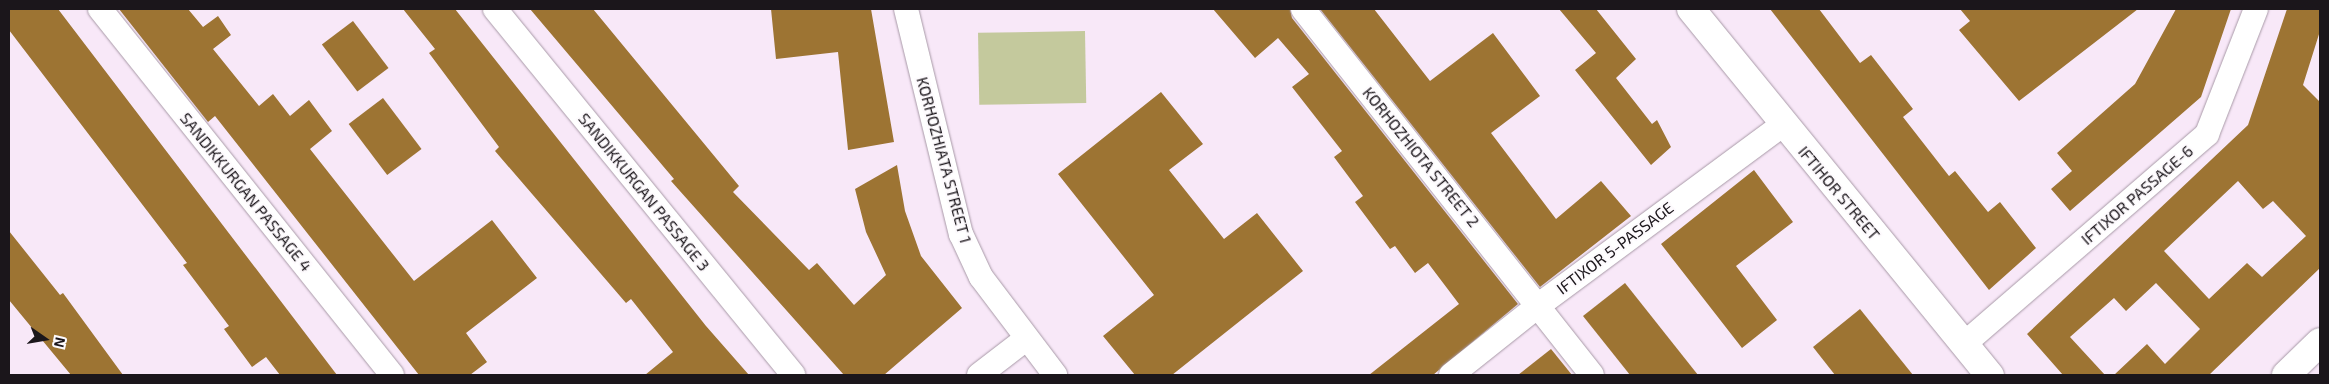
<!DOCTYPE html>
<html>
<head>
<meta charset="utf-8">
<style>
	body { margin:0 }
	#map { position:relative; width:2329px; height:384px; overflow:hidden; background:#f8e8f8; font-family:"Exo 2",sans-serif }
	div>[style] { position:absolute }
	.green>* { inset:0; background:#c4c99d; transform-origin:0 0 }
	.building>* { inset:0; background:#9d7433; transform-origin:0 0 }
	.roads { filter:drop-shadow(0 0 1px #a899a7) drop-shadow(0 0 1px #a899a7) }
	.street>* { height:24px; margin:-12px; padding:0 12px; transform-origin:12px; border-radius:12px; background:#fff }
	.secondary>* { height:28px; margin:-14px; padding:0 14px; transform-origin:14px; border-radius:14px; background:#fff }
	span { translate:-50% -50%; white-space:nowrap; text-align:center; line-height:1.15; -webkit-text-stroke:4px #fdfafd; paint-order:stroke }
	.street-label { font-size:16px; color:#1b161b }
	.frame { position:absolute; inset:0; border:10px solid #1b161b; pointer-events:none }
	.north { position:absolute; left:20px; top:314px; width:50px; height:50px; -webkit-text-stroke:4px #fdfafd; paint-order:stroke; rotate:103deg; font-size:14px; font-weight:700; line-height:20px; text-align:center; color:#1b161b }
	.north::after { content:''; display:block; margin:auto; width:18px; height:22px; background:#1b161b; clip-path:polygon(50% 0,100% 100%,50% 72%,0 100%) }
</style>
</head>
<body>
<div id="map">
	<div class="green">
		<div style="left:1085px;top:31px;width:72px;height:107px;rotate:89deg"></div>
	</div>
	<div class="building">
		<div style="clip-path:polygon(9px 9px,58px 9px,337px 375px,280px 375px,266px 357px,252px 367px,224px 329px,229px 326px,183px 265px,187px 263px,9px 30px)"></div>
		<div style="clip-path:polygon(119px 9px,188px 9px,203px 27px,218px 16px,231px 35px,213px 49px,259px 106px,273px 94px,290px 116px,309px 100px,332px 131px,310px 149px,414px 281px,492px 220px,537px 278px,466px 333px,487px 362px,470px 375px,419px 375px,215px 116px,208px 122px)"></div>
		<div style="clip-path:polygon(403px 9px,455px 9px,706px 326px,749px 375px,645px 375px,673px 352px,631px 299px,626px 303px,495px 151px,499px 147px,429px 53px,435px 49px)"></div>
		<div style="clip-path:polygon(530px 9px,593px 9px,739px 186px,733px 192px,809px 270px,817px 263px,854px 305px,886px 275px,866px 232px,855px 189px,897px 165px,905px 211px,921px 256px,962px 308px,884px 375px,844px 375px,671px 181px,674px 179px)"></div>
		<div style="clip-path:polygon(771px 9px,871px 9px,894px 142px,848px 150px,838px 52px,776px 59px)"></div>
		<div style="clip-path:polygon(1213px 9px,1290px 9px,1292px 18px,1518px 304px,1433px 375px,1369px 375px,1459px 304px,1428px 263px,1415px 273px,1395px 246px,1390px 249px,1355px 202px,1363px 196px,1334px 157px,1342px 151px,1292px 87px,1309px 74px,1278px 38px,1255px 58px)"></div>
		<div style="clip-path:polygon(1320px 9px,1374px 9px,1430px 81px,1493px 33px,1540px 96px,1491px 133px,1556px 219px,1601px 181px,1631px 216px,1540px 287px)"></div>
		<div style="clip-path:polygon(1559px 9px,1596px 9px,1636px 59px,1616px 78px,1652px 124px,1657px 120px,1671px 147px,1651px 165px,1575px 70px,1596px 53px)"></div>
		<div style="clip-path:polygon(1770px 9px,1819px 9px,1860px 63px,1871px 55px,1913px 109px,1903px 117px,1949px 176px,1955px 171px,1988px 212px,2000px 202px,2036px 248px,1989px 290px)"></div>
		<div style="clip-path:polygon(1960px 9px,2138px 9px,2019px 101px,1959px 30px,1970px 21px)"></div>
		<div style="clip-path:polygon(2176px 9px,2231px 9px,2201px 97px,2070px 211px,2051px 189px,2072px 171px,2057px 153px,2135px 84px)"></div>
		<div style="clip-path:polygon(evenodd,2287px 9px,2320px 9px,2320px 31px,2303px 85px,2320px 102px,2320px 268px,2209px 375px,2114px 375px,2147px 344px,2165px 364px,2200px 329px,2156px 283px,2126px 311px,2114px 298px,2070px 337px,2105px 375px,2063px 375px,2027px 334px,2248px 125px,2287px 9px,2238px 181px,2263px 209px,2273px 201px,2306px 236px,2262px 277px,2247px 263px,2209px 299px,2164px 251px,2238px 181px)"></div>
		<div style="left:353px;top:21px;width:59px;height:39px;rotate:53deg"></div>
		<div style="clip-path:polygon(1161px 92px,1203px 144px,1169px 170px,1224px 239px,1257px 213px,1303px 271px,1172px 375px,1135px 375px,1103px 336px,1154px 295px,1058px 174px)"></div>
		<div style="left:383px;top:98px;width:64px;height:43px;rotate:53deg"></div>
		<div style="clip-path:polygon(1754px 170px,1793px 222px,1736px 266px,1777px 320px,1742px 348px,1661px 244px)"></div>
		<div style="clip-path:polygon(9px 231px,60px 295px,63px 293px,123px 375px,71px 375px,23px 317px,9px 300px)"></div>
		<div style="clip-path:polygon(1625px 283px,1698px 375px,1630px 375px,1583px 316px)"></div>
		<div style="clip-path:polygon(1860px 309px,1913px 375px,1835px 375px,1813px 347px)"></div>
		<div style="clip-path:polygon(1551px 349px,1572px 375px,1518px 375px)"></div>
	</div>
	<div class="roads">
		<div class="street">
			<div style="left:100px;top:9px;width:468px;rotate:51.4deg"></div>
			<div style="left:495px;top:9px;width:472px;rotate:50.8deg"></div>
			<div style="left:906px;top:9px;width:232px;rotate:76.3deg"></div>
			<div style="left:961px;top:234px;width:47px;rotate:65.1deg"></div>
			<div style="left:981px;top:277px;width:123px;rotate:52.9deg"></div>
			<div style="left:1303px;top:9px;width:466px;rotate:51.7deg"></div>
			<div style="left:1964px;top:344px;width:321px;rotate:-40.8deg"></div>
			<div style="left:2207px;top:134px;width:134px;rotate:-68.6deg"></div>
			<div style="left:979px;top:375px;width:59px;rotate:-37.5deg"></div>
			<div style="left:1451px;top:375px;width:112px;rotate:-38.5deg"></div>
			<div style="left:1539px;top:305px;width:302px;rotate:-36.5deg"></div>
		</div>
		<div class="secondary">
			<div style="left:1691px;top:9px;width:473px;rotate:50.8deg"></div>
			<div style="left:2286px;top:375px;width:47px;rotate:-44.1deg"></div>
		</div>
	</div>
	<div class="street-label">
		<span style="left:1421px;top:157px;rotate:51deg">KORHOZHIOTA STREET 2</span>
		<span style="left:944px;top:160px;rotate:75deg">KORHOZHIАTA STREET 1</span>
		<span style="left:246px;top:192px;rotate:51deg">SANDIKKURGАN PASSAGE 4</span>
		<span style="left:644px;top:192px;rotate:51deg">SANDIKKURGAN PASSAGE 3</span>
		<span style="left:1839px;top:193px;rotate:50deg">IFTIHOR STREET</span>
		<span style="left:2137px;top:195px;rotate:-41deg">IFTIXOR PASSAGE-6</span>
		<span style="left:1615px;top:248px;rotate:-37deg">IFTIXOR 5-PASSAGE</span>
	</div>
	<div class="frame"></div>
	<div class="north">N</div>
</div>
</body>
</html>
